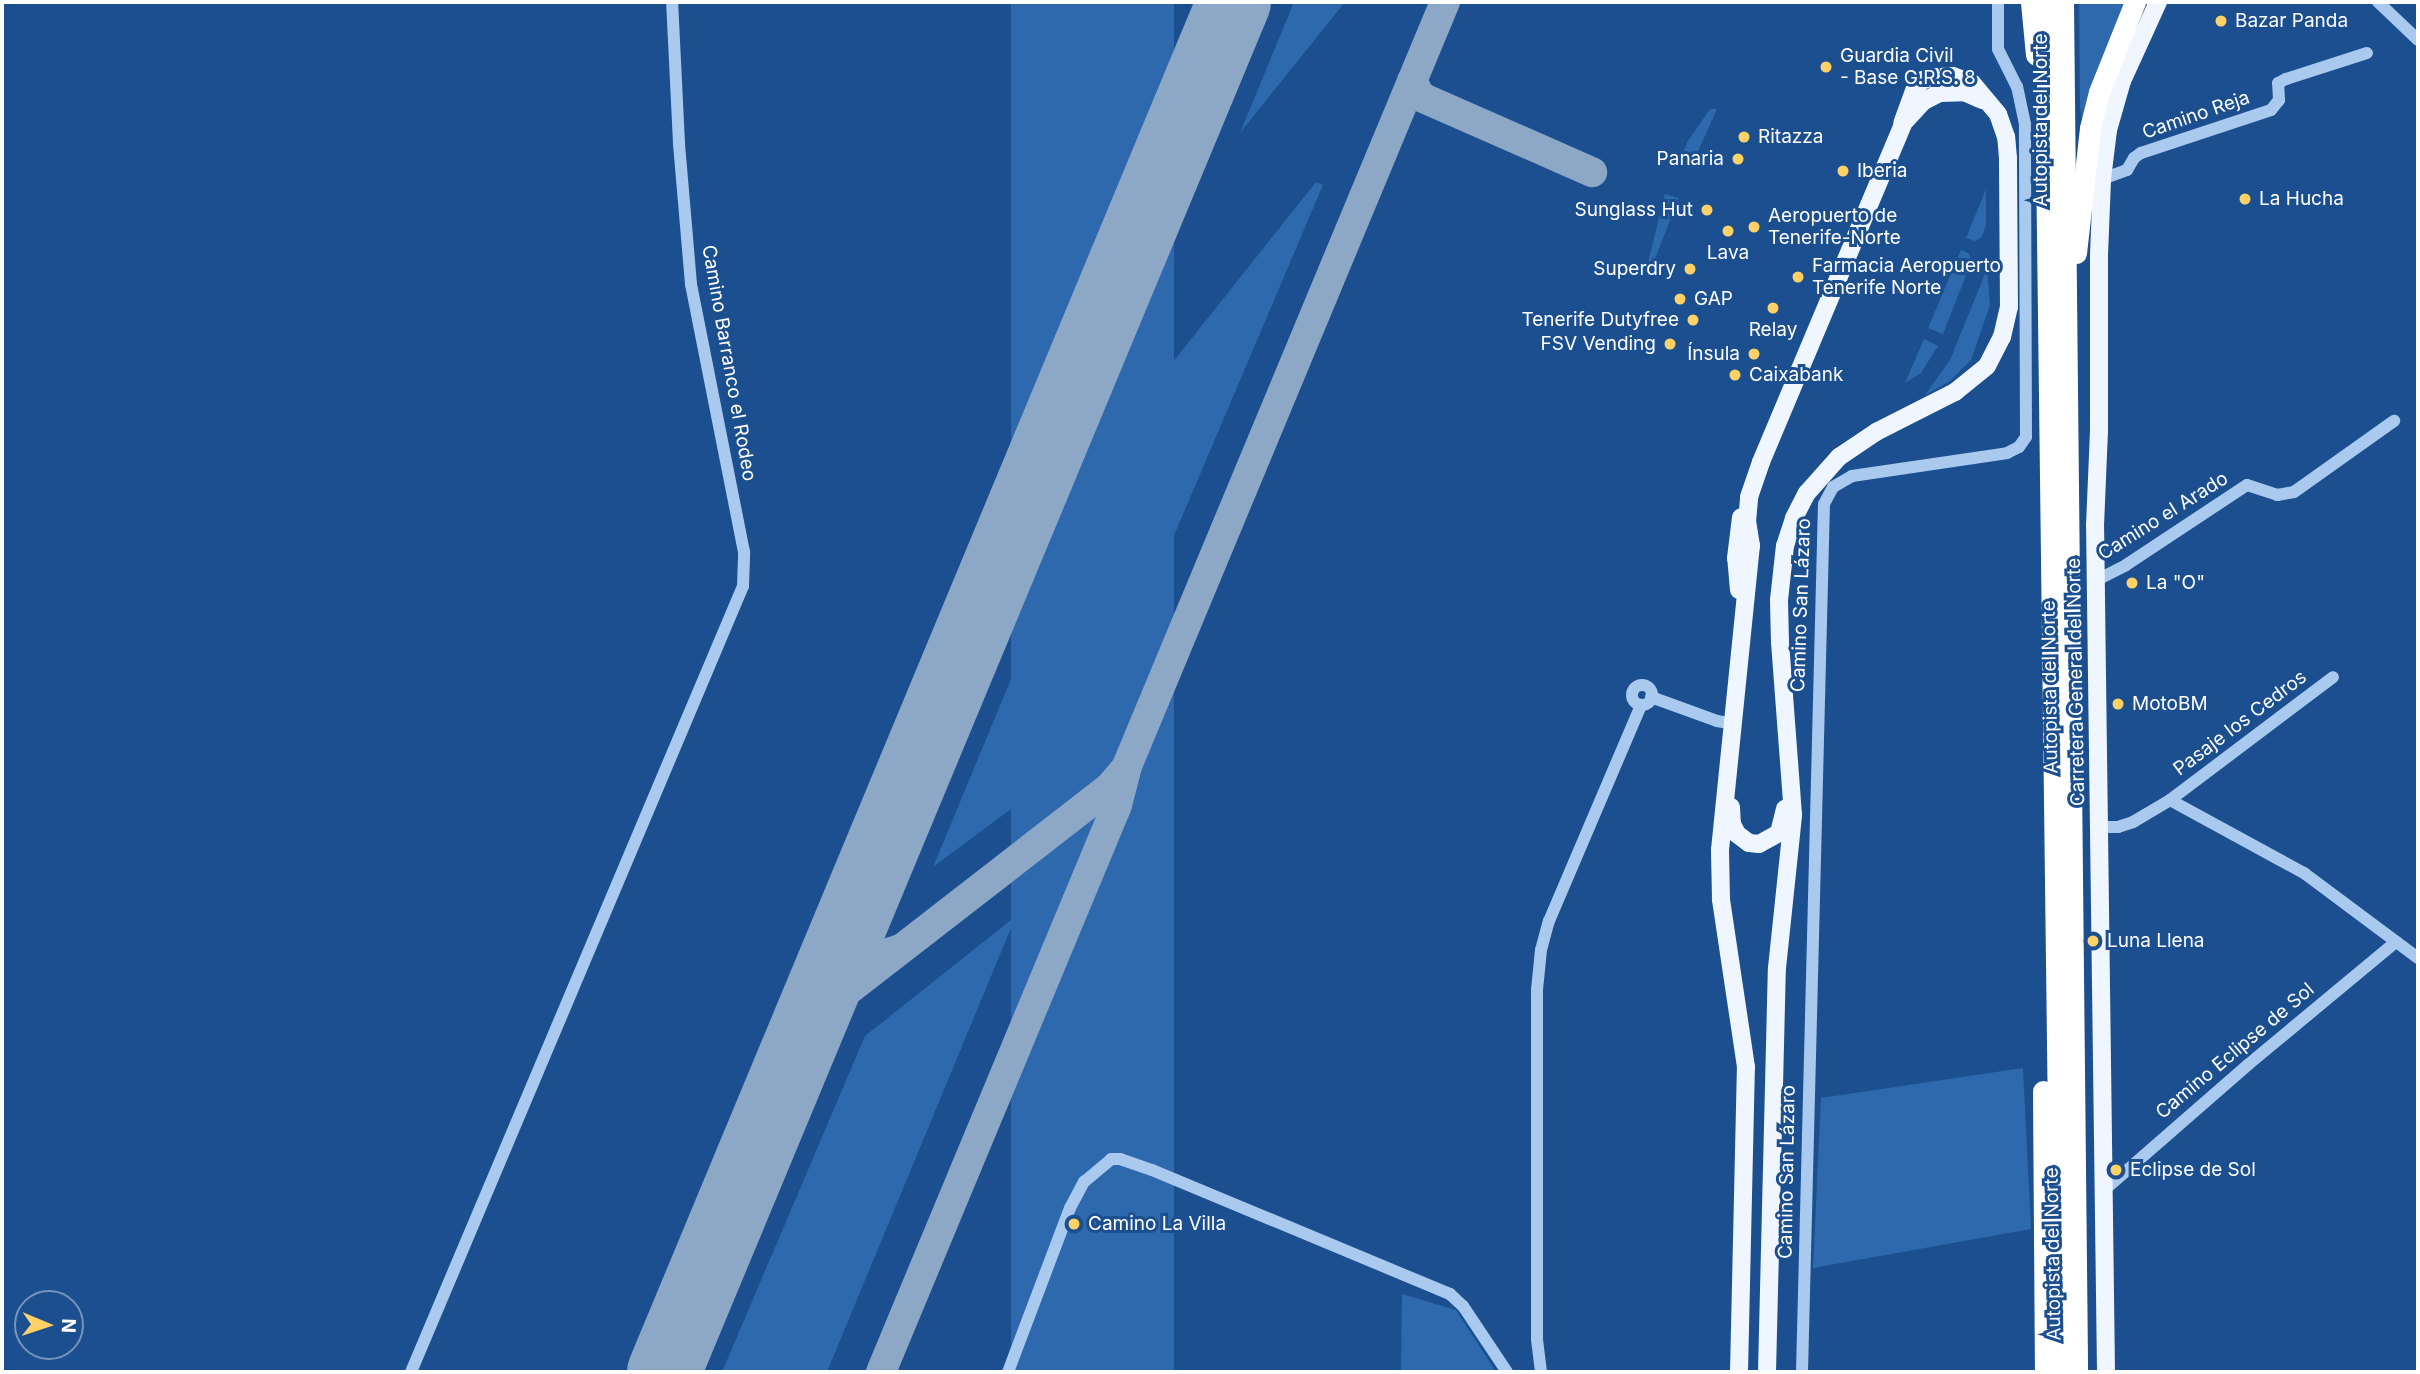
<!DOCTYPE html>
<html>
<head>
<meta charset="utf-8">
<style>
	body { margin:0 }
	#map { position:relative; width:2420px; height:1374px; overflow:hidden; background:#1b4f8f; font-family:Inter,sans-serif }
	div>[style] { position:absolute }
	.green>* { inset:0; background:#2e69ad; transform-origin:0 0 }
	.taxiway>* { height:30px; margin:-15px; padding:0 15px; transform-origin:15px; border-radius:15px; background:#8da7c7 }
	.runway>* { height:74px; margin:-37px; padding:0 37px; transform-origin:37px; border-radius:37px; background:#8da7c7 }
	.minor>* { height:12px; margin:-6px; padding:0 6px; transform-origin:6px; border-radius:6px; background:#a9c9ee }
	.minor>.ring { margin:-6px; padding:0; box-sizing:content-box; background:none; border:12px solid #a9c9ee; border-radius:50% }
	.major>* { height:18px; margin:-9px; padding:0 9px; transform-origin:9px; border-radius:9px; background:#f0f6ff }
	.highway>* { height:21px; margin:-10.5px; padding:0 10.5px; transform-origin:10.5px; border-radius:10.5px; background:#fff }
	.dots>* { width:19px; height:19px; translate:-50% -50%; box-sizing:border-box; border:4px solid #1b4f8f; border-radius:50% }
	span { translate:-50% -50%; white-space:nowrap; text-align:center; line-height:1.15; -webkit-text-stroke:6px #1b4f8f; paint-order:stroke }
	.poi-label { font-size:19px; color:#fff }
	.left { translate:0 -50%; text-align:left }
	.right { translate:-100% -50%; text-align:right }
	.street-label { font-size:19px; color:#fff }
	.frame { position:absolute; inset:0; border:4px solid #fff; pointer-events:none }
	.north { position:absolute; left:14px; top:1290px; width:70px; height:70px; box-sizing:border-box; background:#1b4f8f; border:2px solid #7695bc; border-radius:50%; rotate:92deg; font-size:19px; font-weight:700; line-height:28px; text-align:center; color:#fff }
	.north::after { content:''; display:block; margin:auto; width:24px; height:32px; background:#ffd166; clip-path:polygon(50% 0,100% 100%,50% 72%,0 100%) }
</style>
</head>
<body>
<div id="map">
	<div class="green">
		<div style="left:1011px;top:2px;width:163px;height:1485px"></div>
		<div style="clip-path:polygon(1294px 2px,1345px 2px,1240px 133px)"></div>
		<div style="clip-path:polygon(2079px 2px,2127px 2px,2083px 133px,2080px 106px)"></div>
		<div style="clip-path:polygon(1710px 109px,1717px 109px,1692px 165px,1680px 158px,1688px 141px)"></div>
		<div style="clip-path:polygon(1316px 182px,1323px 185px,1153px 585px,1087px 559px,1077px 546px,1078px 531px,1114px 436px)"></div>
		<div style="clip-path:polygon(1986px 189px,1986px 225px,1982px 237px,1975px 241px,1966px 238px)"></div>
		<div style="clip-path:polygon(1665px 194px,1679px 198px,1652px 266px,1647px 266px)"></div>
		<div style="clip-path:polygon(1961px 250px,1968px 253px,1972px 260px,1943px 334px,1928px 328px)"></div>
		<div style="clip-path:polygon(1987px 269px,1990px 305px,1971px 360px,1950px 381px,1925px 395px,1950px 360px)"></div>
		<div style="clip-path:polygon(1924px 339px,1938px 346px,1921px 373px,1905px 383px)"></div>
		<div style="clip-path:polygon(1067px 577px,1144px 610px,1085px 754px,933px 867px,1050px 585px)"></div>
		<div style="clip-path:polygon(1016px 916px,827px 1372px,722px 1372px,865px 1036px)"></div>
		<div style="clip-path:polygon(2023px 1068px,2031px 1229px,1813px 1268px,1821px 1098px)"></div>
		<div style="clip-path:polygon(1402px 1294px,1456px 1310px,1496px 1372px,1401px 1372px)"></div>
	</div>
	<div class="taxiway">
		<div style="left:1412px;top:81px;width:18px;rotate:61deg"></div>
		<div style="left:1421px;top:97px;width:187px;rotate:23.7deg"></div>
		<div style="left:856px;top:911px;width:14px;rotate:98deg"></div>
		<div style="left:854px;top:925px;width:20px;rotate:72deg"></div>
		<div style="left:860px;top:944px;width:11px;rotate:41deg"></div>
		<div style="left:868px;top:951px;width:17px;rotate:10deg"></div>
		<div style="left:885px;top:954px;width:16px;rotate:-18deg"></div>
		<div style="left:786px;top:1080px;width:37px;rotate:-63deg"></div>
		<div style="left:803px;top:1047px;width:65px;rotate:-53.1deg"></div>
		<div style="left:842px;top:995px;width:339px;rotate:-37.8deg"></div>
		<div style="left:1110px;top:787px;width:23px;rotate:-50deg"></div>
		<div style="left:881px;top:1372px;width:614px;rotate:-67.4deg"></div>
		<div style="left:1117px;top:805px;width:40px;rotate:-75.6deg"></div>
		<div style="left:1127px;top:766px;width:828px;rotate:-67.4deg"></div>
	</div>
	<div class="runway">
		<div style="left:664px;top:1372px;width:1484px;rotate:-67.41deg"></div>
	</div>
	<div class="minor">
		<div style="left:2378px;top:2px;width:55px;rotate:43.5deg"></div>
		<div style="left:2102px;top:179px;width:27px;rotate:-20deg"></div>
		<div style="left:2127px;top:170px;width:14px;rotate:-60deg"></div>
		<div style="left:2134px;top:158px;width:9px;rotate:-36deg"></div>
		<div style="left:2141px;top:153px;width:137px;rotate:-18.3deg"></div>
		<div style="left:2271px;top:110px;width:13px;rotate:-51deg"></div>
		<div style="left:2279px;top:100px;width:17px;rotate:-93deg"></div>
		<div style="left:2278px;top:83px;width:9px;rotate:-27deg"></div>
		<div style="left:2286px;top:79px;width:85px;rotate:-17.8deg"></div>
		<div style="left:2095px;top:581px;width:35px;rotate:-27deg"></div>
		<div style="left:2126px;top:565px;width:145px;rotate:-33.5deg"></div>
		<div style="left:2247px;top:485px;width:32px;rotate:18deg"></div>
		<div style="left:2277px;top:495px;width:17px;rotate:-10deg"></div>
		<div style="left:2294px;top:492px;width:123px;rotate:-35.4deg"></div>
		<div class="ring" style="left:1632px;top:685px;width:8px;height:8px"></div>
		<div style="left:1651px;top:697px;width:70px;rotate:20deg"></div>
		<div style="left:1717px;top:721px;width:17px;rotate:10deg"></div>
		<div style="left:2170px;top:800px;width:204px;rotate:-37deg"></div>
		<div style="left:2099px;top:827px;width:19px"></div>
		<div style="left:2118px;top:827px;width:16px;rotate:-18deg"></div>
		<div style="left:2133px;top:822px;width:43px;rotate:-30.7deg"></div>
		<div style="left:2170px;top:800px;width:153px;rotate:28.6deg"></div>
		<div style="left:2304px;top:873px;width:142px;rotate:36.7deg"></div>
		<div style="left:2102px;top:1192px;width:196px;rotate:-41.1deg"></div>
		<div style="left:2250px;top:1063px;width:190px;rotate:-39.7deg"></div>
		<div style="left:411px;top:1372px;width:853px;rotate:-67.1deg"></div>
		<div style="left:743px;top:586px;width:34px;rotate:-88deg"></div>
		<div style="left:744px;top:552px;width:273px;rotate:-101.2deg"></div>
		<div style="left:691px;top:284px;width:142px;rotate:-94.9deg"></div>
		<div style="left:679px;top:143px;width:141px;rotate:-92.8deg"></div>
		<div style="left:1008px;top:1372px;width:175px;rotate:-69.3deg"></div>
		<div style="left:1070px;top:1208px;width:30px;rotate:-62deg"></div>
		<div style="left:1084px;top:1182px;width:35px;rotate:-40deg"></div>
		<div style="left:1111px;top:1159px;width:9px"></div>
		<div style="left:1120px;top:1159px;width:34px;rotate:19deg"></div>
		<div style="left:1152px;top:1170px;width:323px;rotate:22.6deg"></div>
		<div style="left:1450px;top:1294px;width:18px;rotate:43deg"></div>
		<div style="left:1463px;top:1306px;width:79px;rotate:56.3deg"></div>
		<div style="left:1541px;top:1372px;width:33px;rotate:-97deg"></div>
		<div style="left:1537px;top:1339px;width:349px;rotate:-90deg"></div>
		<div style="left:1537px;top:990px;width:40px;rotate:-84.3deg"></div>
		<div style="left:1541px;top:950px;width:30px;rotate:-75deg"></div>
		<div style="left:1549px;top:921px;width:235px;rotate:-66.9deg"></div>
		<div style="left:1802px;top:1372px;width:868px;rotate:-88.55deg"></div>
		<div style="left:1824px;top:504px;width:19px;rotate:-62deg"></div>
		<div style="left:1833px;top:487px;width:22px;rotate:-30deg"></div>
		<div style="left:1852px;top:476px;width:157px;rotate:-8.4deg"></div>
		<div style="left:2007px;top:453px;width:13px;rotate:-27deg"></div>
		<div style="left:2019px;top:447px;width:12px;rotate:-55deg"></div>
		<div style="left:2026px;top:437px;width:313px;rotate:-90.2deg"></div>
		<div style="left:2025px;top:124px;width:38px;rotate:-102deg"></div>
		<div style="left:2017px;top:87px;width:42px;rotate:-116.6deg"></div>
		<div style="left:1998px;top:49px;width:47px;rotate:-90deg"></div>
	</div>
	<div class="major">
		<div style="left:1906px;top:120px;width:26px;rotate:-47deg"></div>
		<div style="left:1924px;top:101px;width:18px;rotate:-27deg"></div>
		<div style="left:1940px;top:93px;width:24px;rotate:-2deg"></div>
		<div style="left:1964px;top:92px;width:20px;rotate:24deg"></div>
		<div style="left:1739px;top:590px;width:32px;rotate:-95deg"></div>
		<div style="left:1736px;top:558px;width:41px;rotate:-83deg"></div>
		<div style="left:1731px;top:807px;width:17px;rotate:87deg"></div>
		<div style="left:1732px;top:824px;width:11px;rotate:63deg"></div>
		<div style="left:1737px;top:834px;width:15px;rotate:37deg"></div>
		<div style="left:1749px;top:843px;width:10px;rotate:6deg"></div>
		<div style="left:1759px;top:844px;width:23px;rotate:-29deg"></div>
		<div style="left:1779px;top:833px;width:25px;rotate:-76deg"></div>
		<div style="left:1739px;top:1372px;width:305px;rotate:-88.7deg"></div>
		<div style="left:1746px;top:1067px;width:170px;rotate:-98.5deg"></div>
		<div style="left:1721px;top:899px;width:49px;rotate:-91.2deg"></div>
		<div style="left:1720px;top:850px;width:306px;rotate:-84.2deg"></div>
		<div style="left:1751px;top:546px;width:24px;rotate:-99deg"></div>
		<div style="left:1747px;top:522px;width:25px;rotate:-85deg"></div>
		<div style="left:1749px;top:497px;width:37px;rotate:-71deg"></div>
		<div style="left:1761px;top:462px;width:377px;rotate:-67.2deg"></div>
		<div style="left:1767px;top:1372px;width:404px;rotate:-88.6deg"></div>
		<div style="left:1777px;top:968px;width:154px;rotate:-84deg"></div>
		<div style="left:1793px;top:815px;width:173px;rotate:-94.3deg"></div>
		<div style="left:1780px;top:642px;width:42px;rotate:-91.4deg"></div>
		<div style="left:1779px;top:600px;width:54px;rotate:-83.7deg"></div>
		<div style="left:1785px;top:546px;width:29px;rotate:-72deg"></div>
		<div style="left:1794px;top:518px;width:28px;rotate:-63deg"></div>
		<div style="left:1807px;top:493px;width:48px;rotate:-48.4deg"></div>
		<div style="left:1839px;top:457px;width:45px;rotate:-34deg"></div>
		<div style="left:1876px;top:432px;width:89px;rotate:-26.9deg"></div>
		<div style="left:1955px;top:392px;width:41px;rotate:-39.1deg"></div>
		<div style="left:1987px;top:366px;width:33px;rotate:-63deg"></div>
		<div style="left:2002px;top:337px;width:31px;rotate:-77deg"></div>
		<div style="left:2009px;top:307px;width:149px;rotate:-90.4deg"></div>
		<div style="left:2008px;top:158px;width:21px;rotate:-95deg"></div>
		<div style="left:2006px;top:137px;width:24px;rotate:-109deg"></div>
		<div style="left:1998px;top:114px;width:40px;rotate:-130deg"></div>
		<div style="left:1972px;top:83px;width:20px;rotate:-160deg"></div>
		<div style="left:1953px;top:76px;width:16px;rotate:176deg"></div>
		<div style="left:1937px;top:77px;width:14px;rotate:168deg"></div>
		<div style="left:1923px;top:80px;width:11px;rotate:135deg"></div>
		<div style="left:1915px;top:88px;width:37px;rotate:110deg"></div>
		<div style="left:2106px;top:1372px;width:846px;rotate:-90.74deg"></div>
		<div style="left:2095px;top:526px;width:96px;rotate:-87.6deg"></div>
		<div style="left:2099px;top:430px;width:175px;rotate:-90deg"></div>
		<div style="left:2099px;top:255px;width:76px;rotate:-87.7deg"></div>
		<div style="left:2102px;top:179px;width:49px;rotate:-83deg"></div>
		<div style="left:2108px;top:130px;width:51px;rotate:-74.1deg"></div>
		<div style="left:2122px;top:81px;width:87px;rotate:-65.5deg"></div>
	</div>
	<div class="highway">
		<div style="left:2031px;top:2px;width:53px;rotate:84.6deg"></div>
		<div style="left:2048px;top:2px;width:153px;rotate:90.7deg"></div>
		<div style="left:2046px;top:155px;width:1217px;rotate:89.29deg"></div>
		<div style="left:2063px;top:2px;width:1370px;rotate:89.41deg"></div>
		<div style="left:2076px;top:253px;width:126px;rotate:-83.6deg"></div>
		<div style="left:2090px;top:128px;width:37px;rotate:-76deg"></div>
		<div style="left:2099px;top:92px;width:97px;rotate:-68.2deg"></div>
		<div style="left:2043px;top:1091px;width:281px;rotate:89.6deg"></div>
	</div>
	<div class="dots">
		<div style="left:2221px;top:21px;background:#ffd166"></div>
		<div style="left:1826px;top:67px;background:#ffd166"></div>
		<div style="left:1744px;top:137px;background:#ffd166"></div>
		<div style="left:1738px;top:159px;background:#ffd166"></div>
		<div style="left:1843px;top:171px;background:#ffd166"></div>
		<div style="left:2245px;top:199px;background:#ffd166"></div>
		<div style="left:1707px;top:210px;background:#ffd166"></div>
		<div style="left:1754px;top:227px;background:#ffd166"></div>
		<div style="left:1728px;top:231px;background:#ffd166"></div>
		<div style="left:1690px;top:269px;background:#ffd166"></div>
		<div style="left:1798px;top:277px;background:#ffd166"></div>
		<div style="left:1680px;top:299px;background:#ffd166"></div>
		<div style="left:1773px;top:308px;background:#ffd166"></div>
		<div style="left:1693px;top:320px;background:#ffd166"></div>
		<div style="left:1670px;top:344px;background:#ffd166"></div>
		<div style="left:1754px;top:354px;background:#ffd166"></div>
		<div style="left:1735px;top:375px;background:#ffd166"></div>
		<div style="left:2132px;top:583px;background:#ffd166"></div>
		<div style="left:2118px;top:704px;background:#ffd166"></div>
		<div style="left:2093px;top:941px;background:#ffd166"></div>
		<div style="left:2116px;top:1170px;background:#ffd166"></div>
		<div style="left:1074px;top:1224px;background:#ffd166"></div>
	</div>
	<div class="poi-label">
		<span class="left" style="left:2235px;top:21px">Bazar Panda</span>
		<span class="left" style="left:1840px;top:67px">Guardia Civil<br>- Base G.R.S. 8</span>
		<span class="left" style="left:1758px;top:137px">Ritazza</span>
		<span class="right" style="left:1724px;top:159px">Panaria</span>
		<span class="left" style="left:1857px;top:171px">Iberia</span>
		<span class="left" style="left:2259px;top:199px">La Hucha</span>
		<span class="right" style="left:1693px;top:210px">Sunglass Hut</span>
		<span class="left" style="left:1768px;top:227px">Aeropuerto de<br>Tenerife-Norte</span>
		<span style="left:1728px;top:253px">Lava</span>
		<span class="left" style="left:1812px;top:277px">Farmacia Aeropuerto<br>Tenerife Norte</span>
		<span class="right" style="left:1676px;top:269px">Superdry</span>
		<span class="left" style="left:1694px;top:299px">GAP</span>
		<span class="right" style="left:1679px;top:320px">Tenerife Dutyfree</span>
		<span style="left:1773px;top:330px">Relay</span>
		<span class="right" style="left:1656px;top:344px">FSV Vending</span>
		<span class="right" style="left:1740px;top:354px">Ínsula</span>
		<span class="left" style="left:1749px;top:375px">Caixabank</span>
		<span class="left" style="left:2146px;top:583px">La "O"</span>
		<span class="left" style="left:2132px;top:704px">MotoBM</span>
		<span class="left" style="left:2107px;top:941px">Luna Llena</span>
		<span class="left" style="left:2130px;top:1170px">Eclipse de Sol</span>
		<span class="left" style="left:1088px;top:1224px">Camino La Villa</span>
	</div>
	<div class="street-label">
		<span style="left:2196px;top:115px;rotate:-19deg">Camino Reja</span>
		<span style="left:2041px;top:120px;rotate:-90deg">Autopista del Norte</span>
		<span style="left:729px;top:363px;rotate:80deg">Camino Barranco el Rodeo</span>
		<span style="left:2163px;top:516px;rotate:-32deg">Camino el Arado</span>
		<span style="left:1801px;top:605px;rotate:-88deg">Camino San Lázaro</span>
		<span style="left:2076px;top:682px;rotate:-91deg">Carretera General del Norte</span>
		<span style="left:2050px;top:687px;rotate:-91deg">Autopista del Norte</span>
		<span style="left:2240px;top:723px;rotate:-37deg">Pasaje los Cedros</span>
		<span style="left:2235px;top:1051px;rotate:-40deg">Camino Eclipse de Sol</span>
		<span style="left:1787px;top:1172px;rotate:-89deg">Camino San Lázaro</span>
		<span style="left:2053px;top:1254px;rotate:-91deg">Autopista del Norte</span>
	</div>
	<div class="frame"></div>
	<div class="north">N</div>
</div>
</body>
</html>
